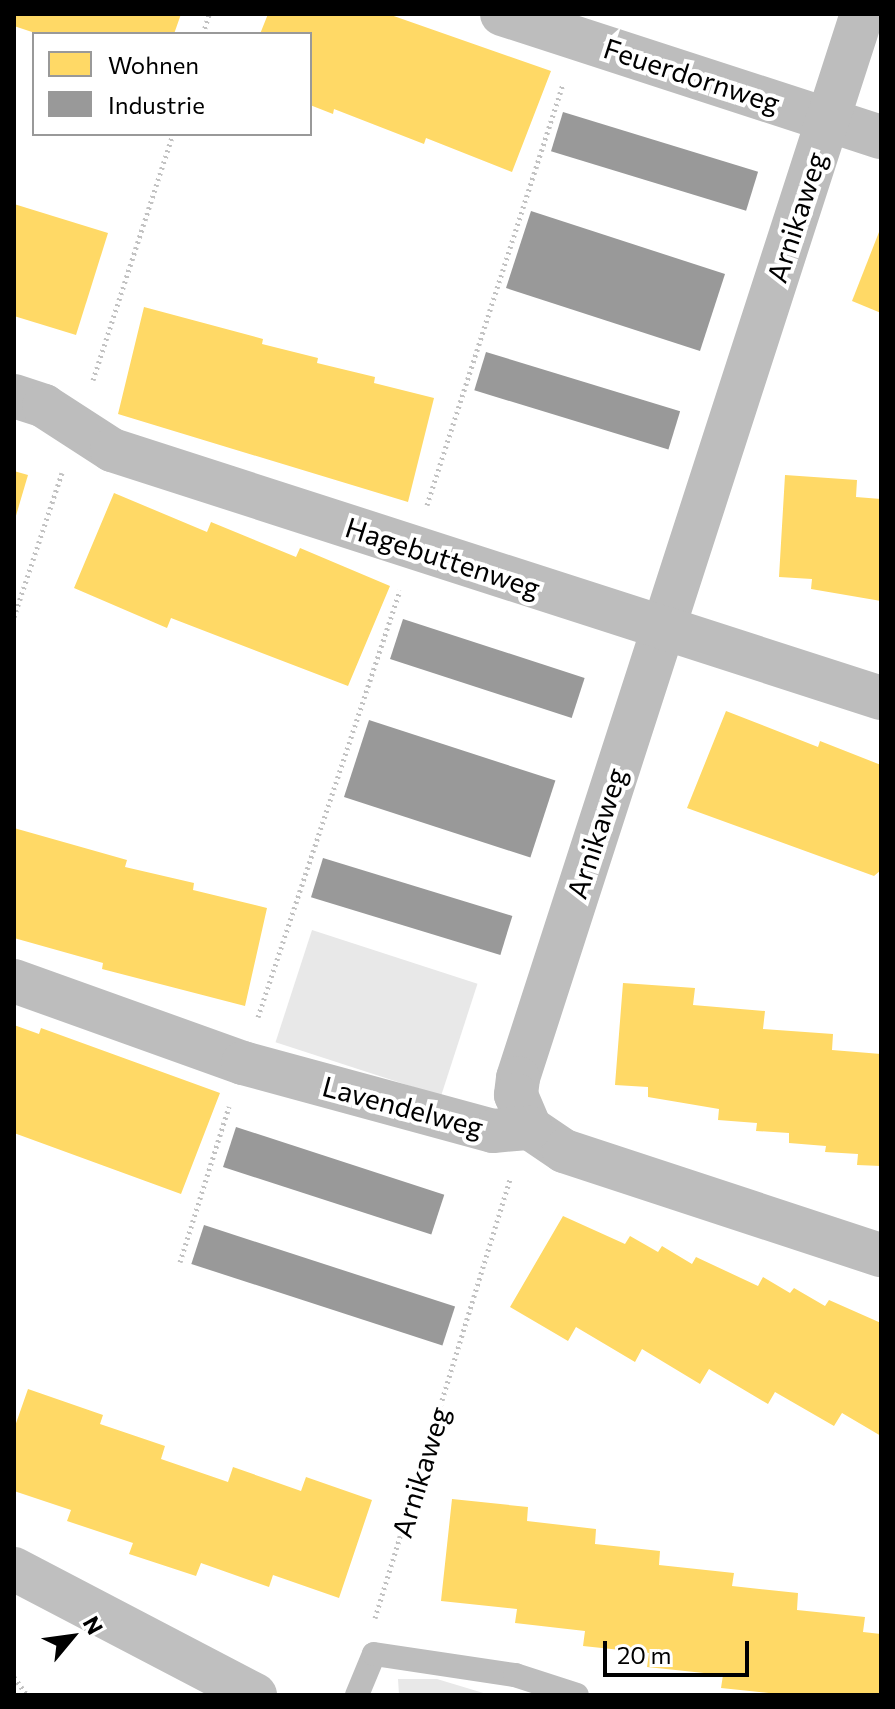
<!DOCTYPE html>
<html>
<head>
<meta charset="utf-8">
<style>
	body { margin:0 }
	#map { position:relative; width:895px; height:1709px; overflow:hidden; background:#fff; font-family:Commissioner,sans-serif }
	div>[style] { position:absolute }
	.green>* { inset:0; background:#e8e8e8; transform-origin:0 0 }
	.homes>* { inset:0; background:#ffd966 }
	.industry>* { inset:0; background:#999; transform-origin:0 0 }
	.path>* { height:5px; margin-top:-2.5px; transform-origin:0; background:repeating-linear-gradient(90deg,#c2c2c2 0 2px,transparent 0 6px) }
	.service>* { height:24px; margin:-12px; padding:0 12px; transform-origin:12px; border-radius:12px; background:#bdbdbd }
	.minor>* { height:44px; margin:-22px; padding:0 22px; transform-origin:22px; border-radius:22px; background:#bdbdbd }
	.secondary>* { height:44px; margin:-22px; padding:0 22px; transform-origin:22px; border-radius:22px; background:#bfbfbf }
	span { translate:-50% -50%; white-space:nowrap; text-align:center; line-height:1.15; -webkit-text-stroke:8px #fff; paint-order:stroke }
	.street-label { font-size:28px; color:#000 }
	.frame { position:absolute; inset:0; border:16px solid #000; pointer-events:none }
	.legend { position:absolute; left:32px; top:32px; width:280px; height:104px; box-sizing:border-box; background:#fff; border:2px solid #999; margin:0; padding:10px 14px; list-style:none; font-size:24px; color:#000 }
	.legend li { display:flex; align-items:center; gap:16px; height:40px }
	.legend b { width:40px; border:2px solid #999 }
	.north { position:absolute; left:32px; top:1597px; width:80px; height:80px; -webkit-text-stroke:6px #fff; paint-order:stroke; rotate:61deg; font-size:22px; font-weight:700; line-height:32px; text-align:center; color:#000 }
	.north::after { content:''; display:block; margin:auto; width:28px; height:36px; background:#000; clip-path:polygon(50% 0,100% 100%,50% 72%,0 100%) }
	.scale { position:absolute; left:603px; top:1641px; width:146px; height:36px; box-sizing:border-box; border:4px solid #000; border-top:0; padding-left:10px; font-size:24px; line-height:28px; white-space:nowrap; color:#000; -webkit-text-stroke:6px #fff; paint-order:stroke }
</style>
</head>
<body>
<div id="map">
	<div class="green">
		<div style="left:312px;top:930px;width:174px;height:118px;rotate:18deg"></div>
		<div style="clip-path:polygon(398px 1679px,437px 1679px,490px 1695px,399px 1695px)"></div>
	</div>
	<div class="homes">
		<div style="clip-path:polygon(14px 14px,181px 14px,174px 34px,38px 34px,14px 26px)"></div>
		<div style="clip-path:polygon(268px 14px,388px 14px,551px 71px,512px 172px,426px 138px,424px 144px,334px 109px,333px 114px,310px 105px,310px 34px,260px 34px)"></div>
		<div style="clip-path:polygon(14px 204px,108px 233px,76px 335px,14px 316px)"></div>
		<div style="clip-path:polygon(881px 227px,881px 313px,852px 301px)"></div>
		<div style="clip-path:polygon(144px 307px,263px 339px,262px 344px,318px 358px,317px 363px,375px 377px,374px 383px,434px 398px,408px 502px,118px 414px)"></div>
		<div style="clip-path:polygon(14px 471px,28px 475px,15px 519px,14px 519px)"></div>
		<div style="clip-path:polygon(785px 475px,857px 480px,856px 497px,881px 499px,881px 601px,811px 589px,812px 579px,779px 577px)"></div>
		<div style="clip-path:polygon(114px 493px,207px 532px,211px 522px,296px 557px,300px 548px,390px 586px,348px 686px,171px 618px,167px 628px,74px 588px)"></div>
		<div style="clip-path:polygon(726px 711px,818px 747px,820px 741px,881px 765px,881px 870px,874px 876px,687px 808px)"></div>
		<div style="clip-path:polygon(14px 828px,127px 860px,125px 867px,194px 883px,193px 890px,267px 908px,245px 1006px,102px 969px,103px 963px,14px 938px)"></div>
		<div style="clip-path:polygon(623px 983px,695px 988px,693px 1005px,765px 1011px,763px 1029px,833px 1034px,832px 1050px,881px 1054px,881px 1166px,857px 1165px,858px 1154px,825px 1152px,826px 1146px,789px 1143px,789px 1133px,756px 1131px,757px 1123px,718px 1120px,719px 1109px,648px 1097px,648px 1087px,615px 1085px)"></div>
		<div style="clip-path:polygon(14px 1025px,39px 1034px,41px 1028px,220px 1093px,181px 1194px,14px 1133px)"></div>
		<div style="clip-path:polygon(563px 1216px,625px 1244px,630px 1236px,658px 1252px,662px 1246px,692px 1264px,696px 1257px,758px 1286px,763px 1277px,790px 1293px,794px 1288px,825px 1306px,829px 1300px,881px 1323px,881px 1436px,842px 1413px,834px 1426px,775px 1392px,768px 1404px,709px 1369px,700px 1384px,642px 1349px,635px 1362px,576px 1327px,568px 1341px,510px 1307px)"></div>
		<div style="clip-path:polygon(28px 1389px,103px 1415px,100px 1424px,165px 1446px,161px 1459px,228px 1482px,233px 1467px,301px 1491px,306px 1477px,372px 1500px,339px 1598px,273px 1575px,269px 1587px,201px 1563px,196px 1576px,129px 1554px,133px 1543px,67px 1521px,71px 1510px,14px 1491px,14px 1429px)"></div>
		<div style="clip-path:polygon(452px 1499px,528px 1507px,527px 1521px,596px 1529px,595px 1544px,660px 1551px,659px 1565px,734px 1573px,732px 1586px,798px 1593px,797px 1610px,865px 1617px,863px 1632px,881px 1634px,881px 1695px,787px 1695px,721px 1688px,723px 1675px,647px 1667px,649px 1653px,583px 1646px,585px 1631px,515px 1623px,517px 1609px,441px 1601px)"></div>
	</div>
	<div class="industry">
		<div style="left:563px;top:112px;width:204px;height:41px;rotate:17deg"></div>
		<div style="left:531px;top:211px;width:204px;height:81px;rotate:18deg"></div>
		<div style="left:486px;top:352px;width:203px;height:40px;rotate:17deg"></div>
		<div style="left:403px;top:619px;width:191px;height:42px;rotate:18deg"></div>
		<div style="left:369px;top:720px;width:196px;height:81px;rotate:18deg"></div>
		<div style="left:323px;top:858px;width:198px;height:41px;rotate:17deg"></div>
		<div style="left:236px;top:1127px;width:219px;height:42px;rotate:18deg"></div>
		<div style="left:204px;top:1225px;width:264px;height:41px;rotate:18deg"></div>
	</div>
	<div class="path">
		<div style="left:203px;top:34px;width:21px;rotate:-73deg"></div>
		<div style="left:93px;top:380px;width:259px;rotate:-72deg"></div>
		<div style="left:427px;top:505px;width:442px;rotate:-72.1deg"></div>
		<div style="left:14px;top:617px;width:152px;rotate:-71.6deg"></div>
		<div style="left:258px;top:1017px;width:450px;rotate:-71.6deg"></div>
		<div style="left:180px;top:1262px;width:163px;rotate:-72.5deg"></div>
		<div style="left:375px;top:1618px;width:461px;rotate:-72.9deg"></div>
		<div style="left:14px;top:1677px;width:22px;rotate:54deg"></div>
	</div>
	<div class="service">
		<div style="left:357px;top:1695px;width:44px;rotate:-67.5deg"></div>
		<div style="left:374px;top:1654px;width:143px;rotate:8.5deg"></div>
		<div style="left:515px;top:1675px;width:65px;rotate:17.9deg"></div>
	</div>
	<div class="minor">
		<div style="left:502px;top:14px;width:398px;rotate:18deg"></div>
		<div style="left:862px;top:14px;width:1118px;rotate:107.92deg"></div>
		<div style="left:518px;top:1078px;width:17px;rotate:97deg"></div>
		<div style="left:516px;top:1095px;width:36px;rotate:67deg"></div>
		<div style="left:530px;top:1128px;width:41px;rotate:34.1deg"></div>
		<div style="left:564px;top:1151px;width:334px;rotate:18.2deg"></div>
		<div style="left:14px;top:396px;width:32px;rotate:18deg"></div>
		<div style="left:44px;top:406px;width:81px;rotate:32.9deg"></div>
		<div style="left:112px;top:450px;width:808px;rotate:17.87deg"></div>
		<div style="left:14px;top:981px;width:243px;rotate:19.7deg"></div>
		<div style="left:243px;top:1063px;width:259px;rotate:15.2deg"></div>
		<div style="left:493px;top:1131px;width:37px;rotate:-5deg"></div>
	</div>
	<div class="secondary">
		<div style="left:14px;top:1569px;width:272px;rotate:27.6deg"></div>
	</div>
	<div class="street-label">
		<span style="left:692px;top:75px;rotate:18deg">Feuerdornweg</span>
		<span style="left:796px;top:217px;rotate:-72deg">Arnikaweg</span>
		<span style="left:443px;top:557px;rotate:18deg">Hagebuttenweg</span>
		<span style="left:596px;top:833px;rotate:-72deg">Arnikaweg</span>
		<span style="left:403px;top:1106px;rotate:15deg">Lavendelweg</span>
		<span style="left:420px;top:1472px;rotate:-73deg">Arnikaweg</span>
	</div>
	<div class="frame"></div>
	<ul class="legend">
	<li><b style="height:22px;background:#ffd966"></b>Wohnen</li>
	<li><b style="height:22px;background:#999"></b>Industrie</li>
	</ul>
	<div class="north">N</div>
	<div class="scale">20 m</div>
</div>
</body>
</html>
